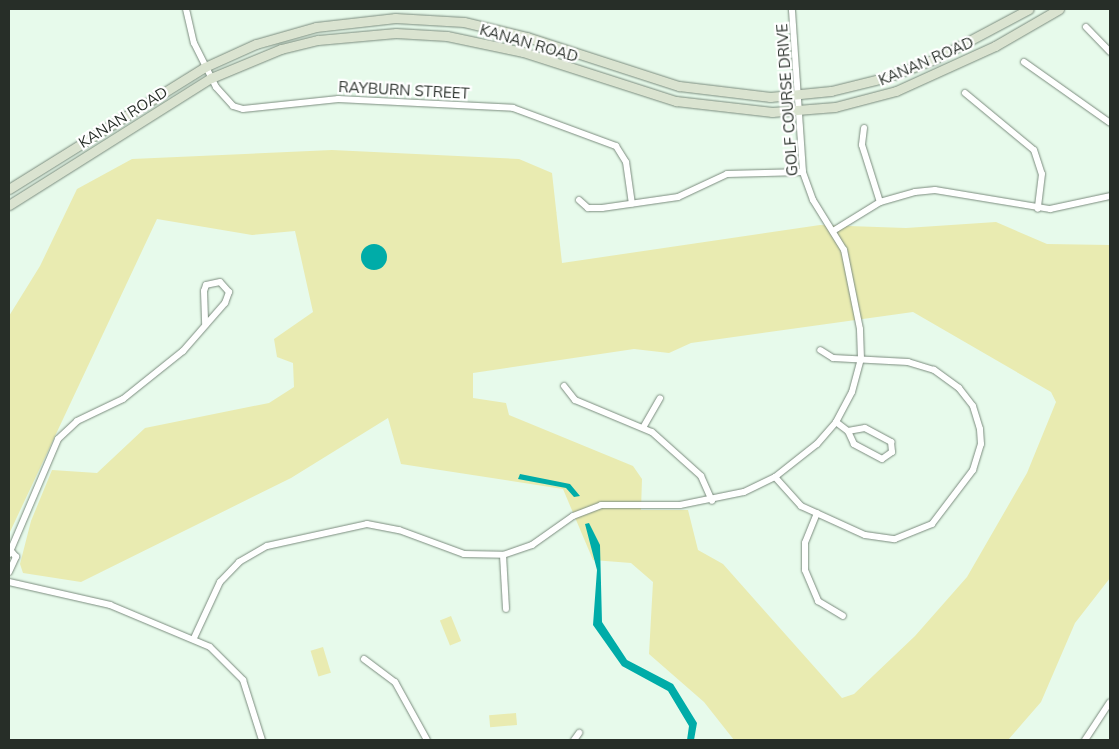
<!DOCTYPE html>
<html>
<head>
<meta charset="utf-8">
<style>
	body { margin:0 }
	#map { position:relative; width:1119px; height:749px; overflow:hidden; background:#e7faeb; font-family:Mulish,sans-serif }
	div>[style] { position:absolute }
	.green>* { inset:0; background:#e9ebb1; transform-origin:0 0 }
	.water>* { inset:0; background:#00aca8 }
	.round { border-radius:50% }
	.roads { filter:drop-shadow(0 0 1px #7b8c7e) drop-shadow(0 0 1px #7b8c7e) }
	.street>* { height:6px; margin:-3px; padding:0 3px; transform-origin:3px; border-radius:3px; background:#fff }
	.secondary>* { height:9px; margin:-4.5px; padding:0 4.5px; transform-origin:4.5px; border-radius:4.5px; background:#dae3d0 }
	span { translate:-50% -50%; white-space:nowrap; text-align:center; line-height:1.15; -webkit-text-stroke:4.5px #fff; paint-order:stroke }
	.street-label { font-size:15px; color:#272e28 }
	.frame { position:absolute; inset:0; border:10px solid #272e28; pointer-events:none }
</style>
</head>
<body>
<div id="map">
	<div class="green">
		<div style="clip-path:polygon(evenodd,332px 150px,519px 159px,552px 173px,562px 263px,820px 225px,906px 228px,996px 222px,1047px 244px,1110px 245px,1110px 578px,1075px 623px,1041px 702px,1008px 740px,734px 740px,704px 702px,649px 654px,653px 582px,631px 563px,593px 560px,563px 489px,401px 464px,388px 418px,291px 478px,81px 582px,23px 573px,20px 564px,31px 521px,52px 470px,97px 473px,145px 428px,269px 403px,294px 387px,293px 363px,277px 357px,274px 339px,313px 312px,295px 231px,252px 235px,157px 219px,9px 534px,9px 316px,40px 266px,77px 189px,132px 159px,332px 150px,913px 312px,1051px 392px,1056px 402px,1027px 473px,967px 577px,915px 636px,854px 694px,842px 698px,723px 564px,698px 550px,688px 510px,641px 510px,642px 479px,633px 466px,509px 415px,506px 403px,473px 398px,473px 373px,634px 349px,669px 353px,691px 343px,913px 312px)"></div>
		<div style="left:451px;top:616px;width:27px;height:12px;rotate:68deg"></div>
		<div style="left:323px;top:647px;width:27px;height:13px;rotate:73deg"></div>
		<div style="left:516px;top:713px;width:12px;height:27px;rotate:85deg"></div>
	</div>
	<div class="water">
		<div class="round" style="left:361px;top:244px;width:26px;height:26px"></div>
		<div style="clip-path:polygon(520px 474px,570px 484px,580px 496px,574px 497px,566px 488px,518px 479px)"></div>
		<div style="clip-path:polygon(589px 523px,600px 545px,602px 622px,627px 660px,673px 684px,697px 723px,694px 740px,687px 740px,689px 726px,668px 691px,622px 666px,593px 625px,597px 570px,585px 524px)"></div>
	</div>
	<div class="roads">
		<div class="street">
			<div style="left:186px;top:9px;width:35px;rotate:77deg"></div>
			<div style="left:194px;top:43px;width:49px;rotate:63.4deg"></div>
			<div style="left:216px;top:87px;width:25px;rotate:48deg"></div>
			<div style="left:233px;top:106px;width:10px;rotate:17deg"></div>
			<div style="left:243px;top:109px;width:96px;rotate:-6deg"></div>
			<div style="left:338px;top:99px;width:175px;rotate:2.9deg"></div>
			<div style="left:513px;top:108px;width:110px;rotate:20.3deg"></div>
			<div style="left:616px;top:146px;width:19px;rotate:58deg"></div>
			<div style="left:626px;top:162px;width:42px;rotate:81.9deg"></div>
			<div style="left:1086px;top:27px;width:35px;rotate:46deg"></div>
			<div style="left:1024px;top:62px;width:105px;rotate:35.3deg"></div>
			<div style="left:965px;top:93px;width:89px;rotate:39.6deg"></div>
			<div style="left:1034px;top:150px;width:25px;rotate:72deg"></div>
			<div style="left:1042px;top:174px;width:35px;rotate:97deg"></div>
			<div style="left:864px;top:128px;width:17px;rotate:97deg"></div>
			<div style="left:862px;top:145px;width:60px;rotate:72.5deg"></div>
			<div style="left:579px;top:200px;width:12px;rotate:42deg"></div>
			<div style="left:588px;top:208px;width:14px"></div>
			<div style="left:602px;top:208px;width:77px;rotate:-8.2deg"></div>
			<div style="left:678px;top:197px;width:54px;rotate:-25.1deg"></div>
			<div style="left:727px;top:174px;width:76px;rotate:-1.5deg"></div>
			<div style="left:833px;top:231px;width:55px;rotate:-31.7deg"></div>
			<div style="left:880px;top:202px;width:36px;rotate:-16deg"></div>
			<div style="left:915px;top:192px;width:20px;rotate:-6deg"></div>
			<div style="left:935px;top:190px;width:117px;rotate:9.4deg"></div>
			<div style="left:1050px;top:209px;width:61px;rotate:-12.2deg"></div>
			<div style="left:564px;top:386px;width:18px;rotate:52deg"></div>
			<div style="left:575px;top:400px;width:83px;rotate:22.6deg"></div>
			<div style="left:652px;top:432px;width:66px;rotate:41.9deg"></div>
			<div style="left:701px;top:476px;width:27px;rotate:66deg"></div>
			<div style="left:836px;top:422px;width:15px;rotate:37deg"></div>
			<div style="left:848px;top:431px;width:17px;rotate:-10deg"></div>
			<div style="left:865px;top:428px;width:30px;rotate:28deg"></div>
			<div style="left:891px;top:442px;width:10px;rotate:84deg"></div>
			<div style="left:892px;top:452px;width:12px;rotate:145deg"></div>
			<div style="left:882px;top:459px;width:32px;rotate:-152deg"></div>
			<div style="left:854px;top:444px;width:14px;rotate:-115deg"></div>
			<div style="left:644px;top:426px;width:32px;rotate:-60deg"></div>
			<div style="left:775px;top:477px;width:39px;rotate:48deg"></div>
			<div style="left:801px;top:506px;width:70px;rotate:24.4deg"></div>
			<div style="left:865px;top:535px;width:30px;rotate:8deg"></div>
			<div style="left:895px;top:539px;width:40px;rotate:-22deg"></div>
			<div style="left:932px;top:524px;width:68px;rotate:-52.8deg"></div>
			<div style="left:973px;top:470px;width:27px;rotate:-73deg"></div>
			<div style="left:981px;top:444px;width:15px;rotate:-94deg"></div>
			<div style="left:980px;top:429px;width:24px;rotate:-107deg"></div>
			<div style="left:973px;top:406px;width:23px;rotate:-128deg"></div>
			<div style="left:959px;top:388px;width:31px;rotate:-144deg"></div>
			<div style="left:934px;top:370px;width:27px;rotate:-163deg"></div>
			<div style="left:908px;top:362px;width:75px;rotate:-176.9deg"></div>
			<div style="left:833px;top:358px;width:15px;rotate:-148deg"></div>
			<div style="left:817px;top:513px;width:32px;rotate:112deg"></div>
			<div style="left:805px;top:543px;width:27px;rotate:90deg"></div>
			<div style="left:805px;top:570px;width:34px;rotate:67deg"></div>
			<div style="left:818px;top:601px;width:29px;rotate:31deg"></div>
			<div style="left:9px;top:554px;width:125px;rotate:-66.9deg"></div>
			<div style="left:58px;top:439px;width:26px;rotate:-43deg"></div>
			<div style="left:77px;top:421px;width:51px;rotate:-25.6deg"></div>
			<div style="left:123px;top:399px;width:77px;rotate:-38.7deg"></div>
			<div style="left:183px;top:351px;width:64px;rotate:-48.8deg"></div>
			<div style="left:225px;top:303px;width:12px;rotate:-70deg"></div>
			<div style="left:229px;top:292px;width:13px;rotate:-132deg"></div>
			<div style="left:220px;top:282px;width:14px;rotate:168deg"></div>
			<div style="left:206px;top:285px;width:6px;rotate:108deg"></div>
			<div style="left:204px;top:291px;width:33px;rotate:88deg"></div>
			<div style="left:503px;top:555px;width:54px;rotate:86.8deg"></div>
			<div style="left:9px;top:572px;width:17px;rotate:-65deg"></div>
			<div style="left:16px;top:557px;width:6px;rotate:-129deg"></div>
			<div style="left:9px;top:582px;width:104px;rotate:12.8deg"></div>
			<div style="left:110px;top:605px;width:108px;rotate:22.8deg"></div>
			<div style="left:210px;top:647px;width:47px;rotate:45deg"></div>
			<div style="left:243px;top:680px;width:63px;rotate:72.4deg"></div>
			<div style="left:194px;top:638px;width:62px;rotate:-65.1deg"></div>
			<div style="left:220px;top:582px;width:28px;rotate:-46deg"></div>
			<div style="left:239px;top:562px;width:32px;rotate:-30deg"></div>
			<div style="left:267px;top:546px;width:102px;rotate:-12.4deg"></div>
			<div style="left:367px;top:524px;width:33px;rotate:11deg"></div>
			<div style="left:399px;top:530px;width:69px;rotate:20.3deg"></div>
			<div style="left:464px;top:554px;width:39px;rotate:1deg"></div>
			<div style="left:503px;top:555px;width:31px;rotate:-19deg"></div>
			<div style="left:532px;top:545px;width:50px;rotate:-35.3deg"></div>
			<div style="left:573px;top:516px;width:30px;rotate:-21deg"></div>
			<div style="left:601px;top:505px;width:79px"></div>
			<div style="left:680px;top:505px;width:65px;rotate:-11.5deg"></div>
			<div style="left:744px;top:492px;width:34px;rotate:-26deg"></div>
			<div style="left:775px;top:477px;width:53px;rotate:-38.2deg"></div>
			<div style="left:817px;top:444px;width:29px;rotate:-49deg"></div>
			<div style="left:836px;top:422px;width:34px;rotate:-62deg"></div>
			<div style="left:852px;top:392px;width:34px;rotate:-75deg"></div>
			<div style="left:861px;top:359px;width:30px;rotate:-92deg"></div>
			<div style="left:860px;top:329px;width:81px;rotate:-101.4deg"></div>
			<div style="left:844px;top:250px;width:59px;rotate:-121.8deg"></div>
			<div style="left:813px;top:200px;width:30px;rotate:-110deg"></div>
			<div style="left:803px;top:172px;width:163px;rotate:-93.9deg"></div>
			<div style="left:364px;top:659px;width:39px;rotate:37deg"></div>
			<div style="left:395px;top:682px;width:66px;rotate:61.1deg"></div>
			<div style="left:574px;top:740px;width:9px;rotate:-54deg"></div>
			<div style="left:1085px;top:740px;width:45px;rotate:-56.7deg"></div>
		</div>
		<div class="secondary">
			<div style="left:9px;top:189px;width:231px;rotate:-31.9deg"></div>
			<div style="left:205px;top:67px;width:56px;rotate:-24.3deg"></div>
			<div style="left:256px;top:44px;width:62px;rotate:-15.8deg"></div>
			<div style="left:316px;top:27px;width:80px;rotate:-6.5deg"></div>
			<div style="left:395px;top:18px;width:69px;rotate:3.3deg"></div>
			<div style="left:464px;top:22px;width:65px;rotate:13.4deg"></div>
			<div style="left:527px;top:37px;width:160px;rotate:17.9deg"></div>
			<div style="left:679px;top:86px;width:92px;rotate:6.9deg"></div>
			<div style="left:770px;top:97px;width:61px;rotate:-5.6deg"></div>
			<div style="left:831px;top:91px;width:59px;rotate:-13.8deg"></div>
			<div style="left:888px;top:77px;width:50px;rotate:-21deg"></div>
			<div style="left:935px;top:59px;width:106px;rotate:-28deg"></div>
			<div style="left:9px;top:205px;width:239px;rotate:-32.2deg"></div>
			<div style="left:211px;top:78px;width:76px;rotate:-22.5deg"></div>
			<div style="left:281px;top:49px;width:38px;rotate:-14deg"></div>
			<div style="left:318px;top:40px;width:78px;rotate:-5.1deg"></div>
			<div style="left:396px;top:33px;width:51px;rotate:3.4deg"></div>
			<div style="left:447px;top:36px;width:78px;rotate:11.9deg"></div>
			<div style="left:523px;top:52px;width:161px;rotate:17.8deg"></div>
			<div style="left:676px;top:101px;width:97px;rotate:6.5deg"></div>
			<div style="left:772px;top:112px;width:63px;rotate:-4.5deg"></div>
			<div style="left:835px;top:107px;width:63px;rotate:-14.7deg"></div>
			<div style="left:896px;top:91px;width:109px;rotate:-24.4deg"></div>
			<div style="left:995px;top:46px;width:74px;rotate:-30deg"></div>
		</div>
	</div>
	<div class="street-label">
		<span style="left:529px;top:43px;rotate:16deg">KANAN ROAD</span>
		<span style="left:926px;top:61px;rotate:-23deg">KANAN ROAD</span>
		<span style="left:404px;top:90px;rotate:3deg">RAYBURN STREET</span>
		<span style="left:787px;top:100px;rotate:-94deg">GOLF COURSE DRIVE</span>
		<span style="left:123px;top:117px;rotate:-32deg">KANAN ROAD</span>
	</div>
	<div class="frame"></div>
</div>
</body>
</html>
